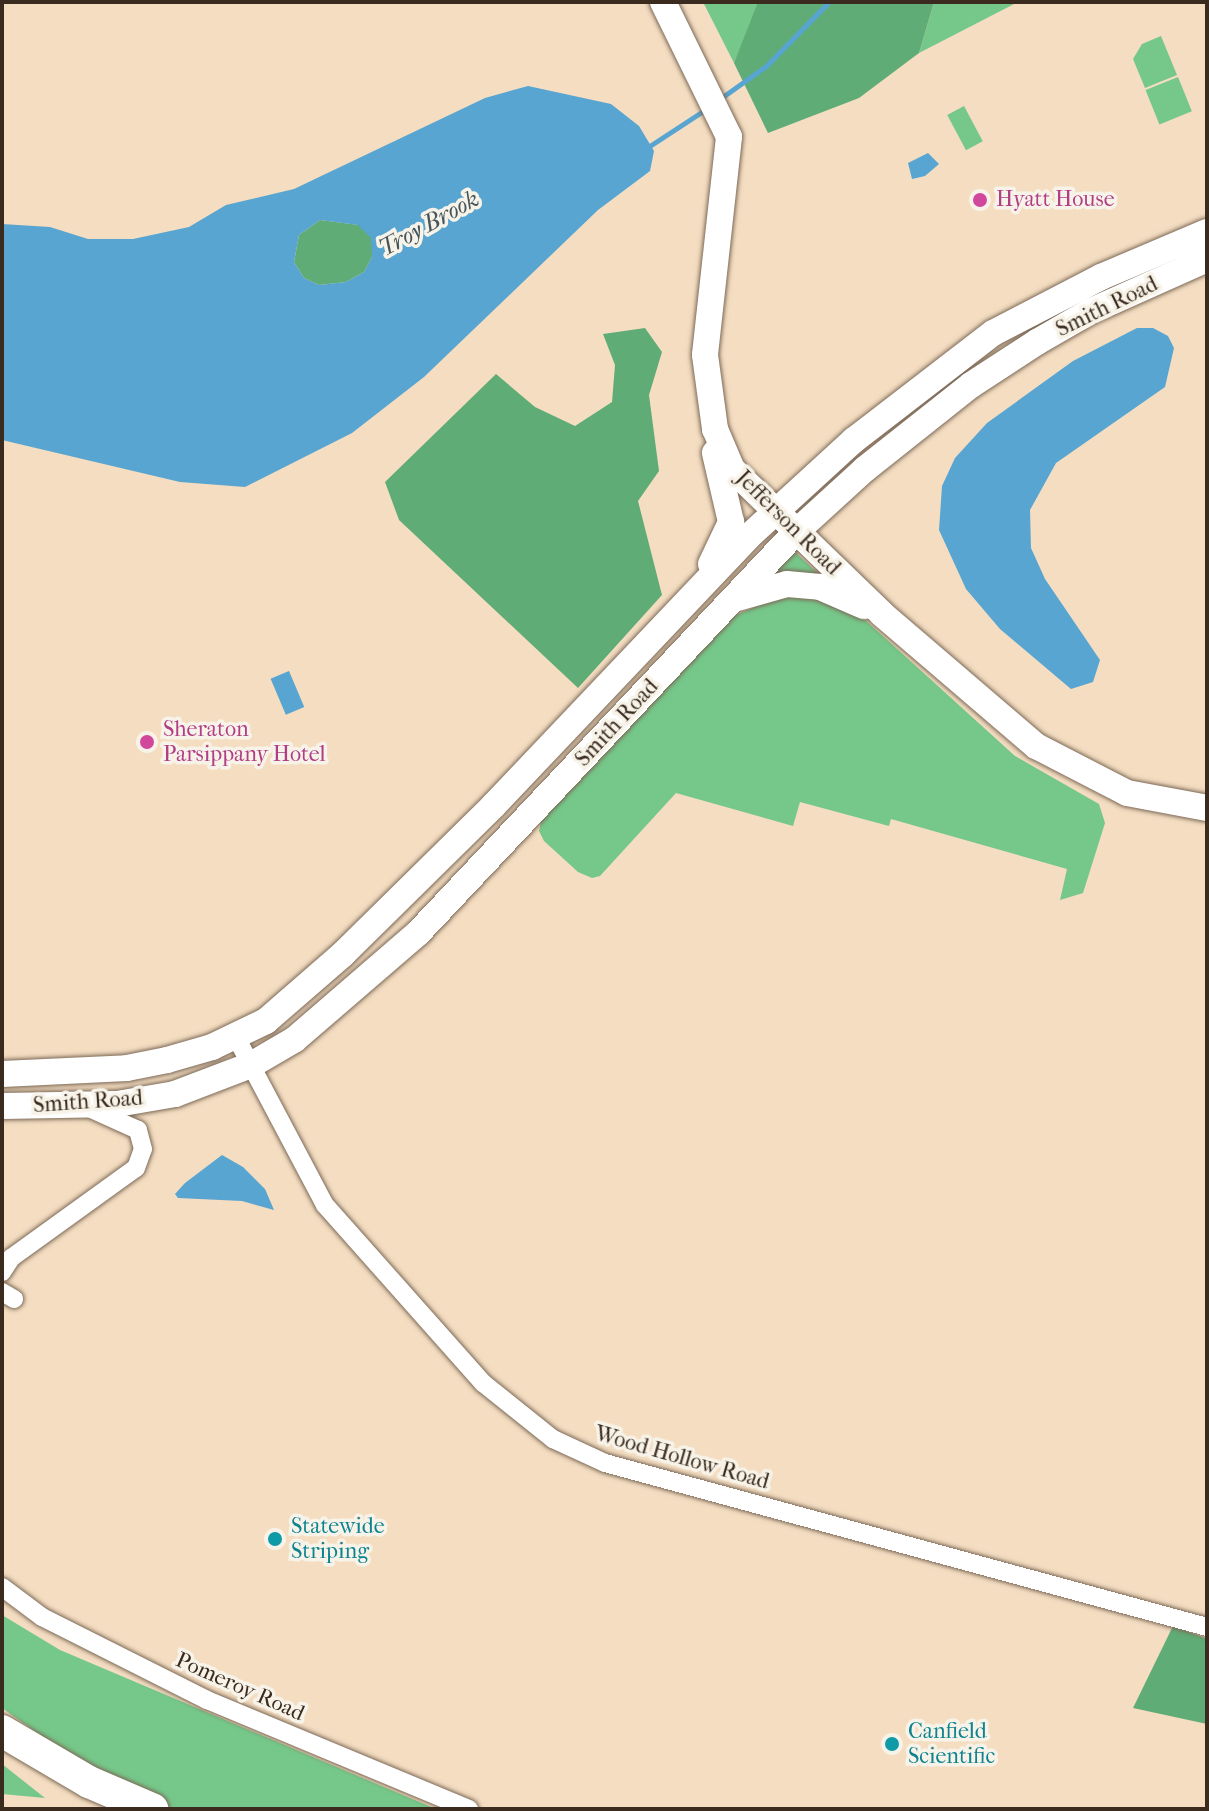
<!DOCTYPE html>
<html>
<head>
<meta charset="utf-8">
<style>
	body { margin:0 }
	#map { position:relative; width:1209px; height:1811px; overflow:hidden; background:#f4ddc1; font-family:"IM FELL French Canon",serif }
	div>[style] { position:absolute }
	.green>* { inset:0; background:#76c88a; transform-origin:0 0 }
	.forest>* { inset:0; background:#60ac76 }
	.water>* { inset:0; background:#57a5d0; transform-origin:0 0 }
	.stream>* { height:5px; margin:-2.5px; padding:0 2.5px; transform-origin:2.5px; border-radius:2.5px; background:#57a5d0 }
	.roads { filter:drop-shadow(0 0 2px #7c6957) drop-shadow(0 0 2px #7c6957) }
	.street>* { height:18px; margin:-9px; padding:0 9px; transform-origin:9px; border-radius:9px; background:#fff }
	.secondary>* { height:26px; margin:-13px; padding:0 13px; transform-origin:13px; border-radius:13px; background:#fff }
	.highway>* { height:32px; margin:-16px; padding:0 16px; transform-origin:16px; border-radius:16px; background:#fff }
	.dots>* { width:22px; height:22px; translate:-50% -50%; box-sizing:border-box; border:4px solid #f7f3e8; border-radius:50% }
	span { translate:-50% -50%; white-space:nowrap; text-align:center; line-height:1.15; -webkit-text-stroke:7px #f7f3e8; paint-order:stroke }
	.hotel-label { font-size:22px; color:#b23c85 }
	.left { translate:0 -50%; text-align:left }
	.street-label { font-size:22px; color:#3b2a1e }
	.culture-label { font-size:22px; color:#0d838f }
	.water-label { font-size:24px; color:#45555c; font-style:italic }
	.frame { position:absolute; inset:0; border:4px solid #3b2a1e; pointer-events:none }
</style>
</head>
<body>
<div id="map">
	<div class="green">
		<div style="clip-path:polygon(703px 2px,760px 4px,734px 63px)"></div>
		<div style="clip-path:polygon(934px 2px,1018px 2px,919px 53px)"></div>
		<div style="clip-path:polygon(1161px 36px,1177px 75px,1145px 88px,1133px 59px,1142px 44px)"></div>
		<div style="left:1178px;top:77px;width:37px;height:35px;rotate:68deg"></div>
		<div style="left:964px;top:106px;width:40px;height:19px;rotate:62deg"></div>
		<div style="clip-path:polygon(794px 551px,824px 579px,766px 581px)"></div>
		<div style="clip-path:polygon(781px 596px,811px 596px,863px 618px,1015px 756px,1099px 804px,1105px 823px,1083px 893px,1060px 900px,1067px 869px,891px 819px,889px 826px,800px 802px,793px 826px,676px 793px,600px 876px,592px 878px,578px 872px,544px 841px,539px 831px,542px 817px,731px 617px)"></div>
		<div style="clip-path:polygon(2px 1615px,60px 1650px,436px 1809px,178px 1809px,127px 1796px,2px 1708px)"></div>
		<div style="clip-path:polygon(2px 1764px,45px 1798px,2px 1794px)"></div>
	</div>
	<div class="forest">
		<div style="clip-path:polygon(758px 2px,934px 2px,919px 53px,859px 98px,768px 133px,734px 63px)"></div>
		<div style="clip-path:polygon(320px 220px,359px 225px,372px 238px,372px 257px,364px 272px,346px 282px,319px 285px,304px 278px,294px 262px,299px 235px)"></div>
		<div style="clip-path:polygon(645px 328px,662px 352px,649px 395px,659px 471px,638px 501px,662px 595px,578px 688px,399px 520px,385px 482px,496px 374px,535px 407px,575px 426px,612px 402px,615px 365px,603px 334px)"></div>
		<div style="clip-path:polygon(1173px 1626px,1207px 1639px,1207px 1724px,1133px 1708px)"></div>
	</div>
	<div class="water">
		<div style="clip-path:polygon(evenodd,528px 86px,611px 104px,639px 126px,654px 151px,650px 171px,598px 210px,424px 377px,352px 433px,245px 487px,180px 482px,2px 440px,2px 224px,50px 227px,88px 239px,133px 239px,189px 227px,226px 205px,294px 189px,485px 98px,528px 86px,320px 220px,358px 225px,371px 238px,372px 257px,364px 272px,346px 282px,319px 285px,304px 278px,294px 262px,299px 235px,320px 220px)"></div>
		<div style="clip-path:polygon(928px 153px,939px 164px,925px 176px,912px 179px,908px 163px)"></div>
		<div style="clip-path:polygon(1137px 328px,1153px 328px,1168px 336px,1174px 348px,1165px 387px,1056px 463px,1030px 510px,1031px 548px,1045px 579px,1100px 660px,1093px 682px,1071px 689px,1000px 629px,966px 589px,939px 530px,942px 486px,955px 458px,987px 423px,1073px 361px)"></div>
		<div style="left:289px;top:671px;width:39px;height:20px;rotate:67deg"></div>
		<div style="clip-path:polygon(222px 1155px,243px 1167px,265px 1189px,274px 1210px,242px 1201px,178px 1198px,175px 1194px,185px 1183px)"></div>
	</div>
	<div class="stream">
		<div style="left:721px;top:98px;width:55px;rotate:-35.4deg"></div>
		<div style="left:766px;top:66px;width:90px;rotate:-45.5deg"></div>
		<div style="left:648px;top:147px;width:69px;rotate:-33.2deg"></div>
	</div>
	<div class="roads">
		<div class="street">
			<div style="left:236px;top:1037px;width:190px;rotate:62.1deg"></div>
			<div style="left:325px;top:1205px;width:238px;rotate:48.4deg"></div>
			<div style="left:483px;top:1383px;width:90px;rotate:38.7deg"></div>
			<div style="left:553px;top:1439px;width:57px;rotate:24.8deg"></div>
			<div style="left:605px;top:1463px;width:624px;rotate:15.24deg"></div>
			<div style="left:2px;top:1272px;width:17px;rotate:-57deg"></div>
			<div style="left:11px;top:1258px;width:154px;rotate:-35.8deg"></div>
			<div style="left:136px;top:1168px;width:20px;rotate:-70deg"></div>
			<div style="left:143px;top:1149px;width:20px;rotate:-105deg"></div>
			<div style="left:138px;top:1130px;width:54px;rotate:-155.8deg"></div>
			<div style="left:2px;top:1292px;width:14px;rotate:30deg"></div>
			<div style="left:2px;top:1587px;width:50px;rotate:36.9deg"></div>
			<div style="left:42px;top:1617px;width:185px;rotate:26.7deg"></div>
			<div style="left:207px;top:1700px;width:284px;rotate:22.6deg"></div>
		</div>
		<div class="secondary">
			<div style="left:663px;top:2px;width:150px;rotate:63.9deg"></div>
			<div style="left:729px;top:137px;width:219px;rotate:96.3deg"></div>
			<div style="left:705px;top:355px;width:75px;rotate:82.3deg"></div>
			<div style="left:715px;top:429px;width:43px;rotate:67deg"></div>
			<div style="left:732px;top:469px;width:209px;rotate:44deg"></div>
			<div style="left:882px;top:614px;width:203px;rotate:40.6deg"></div>
			<div style="left:1036px;top:746px;width:102px;rotate:27.3deg"></div>
			<div style="left:1127px;top:793px;width:81px;rotate:10.6deg"></div>
			<div style="left:711px;top:564px;width:47px;rotate:-64.5deg"></div>
			<div style="left:731px;top:522px;width:71px;rotate:-103.1deg"></div>
			<div style="left:734px;top:599px;width:55px;rotate:-15.8deg"></div>
			<div style="left:787px;top:584px;width:33px;rotate:5deg"></div>
			<div style="left:820px;top:587px;width:48px;rotate:23.4deg"></div>
			<div style="left:2px;top:1074px;width:125px;rotate:-2.7deg"></div>
			<div style="left:127px;top:1068px;width:41px;rotate:-11.3deg"></div>
			<div style="left:167px;top:1060px;width:47px;rotate:-16.1deg"></div>
			<div style="left:212px;top:1047px;width:60px;rotate:-25.7deg"></div>
			<div style="left:266px;top:1021px;width:102px;rotate:-41deg"></div>
			<div style="left:343px;top:954px;width:212px;rotate:-44.6deg"></div>
			<div style="left:494px;top:805px;width:368px;rotate:-46.5deg"></div>
			<div style="left:747px;top:538px;width:145px;rotate:-42.5deg"></div>
			<div style="left:854px;top:440px;width:175px;rotate:-37.6deg"></div>
			<div style="left:993px;top:333px;width:122px;rotate:-27.4deg"></div>
			<div style="left:1101px;top:277px;width:115px;rotate:-23deg"></div>
			<div style="left:2px;top:1106px;width:115px;rotate:-1deg"></div>
			<div style="left:117px;top:1104px;width:59px;rotate:-9.8deg"></div>
			<div style="left:175px;top:1094px;width:81px;rotate:-20.9deg"></div>
			<div style="left:251px;top:1065px;width:50px;rotate:-30.2deg"></div>
			<div style="left:294px;top:1040px;width:164px;rotate:-40.8deg"></div>
			<div style="left:418px;top:933px;width:551px;rotate:-46.69deg"></div>
			<div style="left:796px;top:532px;width:93px;rotate:-42.4deg"></div>
			<div style="left:865px;top:469px;width:135px;rotate:-38.4deg"></div>
			<div style="left:971px;top:385px;width:79px;rotate:-33.1deg"></div>
			<div style="left:1037px;top:342px;width:62px;rotate:-29.9deg"></div>
			<div style="left:1091px;top:311px;width:127px;rotate:-24.1deg"></div>
		</div>
		<div class="highway">
			<div style="left:2px;top:1731px;width:101px;rotate:30.4deg"></div>
			<div style="left:89px;top:1782px;width:69px;rotate:23.2deg"></div>
		</div>
	</div>
	<div class="dots">
		<div style="left:980px;top:200px;background:#d1479c"></div>
		<div style="left:147px;top:742px;background:#d1479c"></div>
		<div style="left:275px;top:1539px;background:#0f9aa8"></div>
		<div style="left:892px;top:1744px;background:#0f9aa8"></div>
	</div>
	<div class="hotel-label">
		<span class="left" style="left:996px;top:200px">Hyatt House</span>
		<span class="left" style="left:163px;top:742px">Sheraton<br>Parsippany Hotel</span>
	</div>
	<div class="street-label">
		<span style="left:1107px;top:307px;rotate:-26deg">Smith Road</span>
		<span style="left:788px;top:523px;rotate:45deg">Jefferson Road</span>
		<span style="left:617px;top:723px;rotate:-47deg">Smith Road</span>
		<span style="left:88px;top:1102px;rotate:-4deg">Smith Road</span>
		<span style="left:682px;top:1458px;rotate:16deg">Wood Hollow Road</span>
		<span style="left:240px;top:1687px;rotate:24deg">Pomeroy Road</span>
	</div>
	<div class="culture-label">
		<span class="left" style="left:291px;top:1539px">Statewide<br>Striping</span>
		<span class="left" style="left:908px;top:1744px">Canfield<br>Scientific</span>
	</div>
	<div class="water-label">
		<span style="left:429px;top:224px;rotate:-29deg">Troy Brook</span>
	</div>
	<div class="frame"></div>
</div>
</body>
</html>
